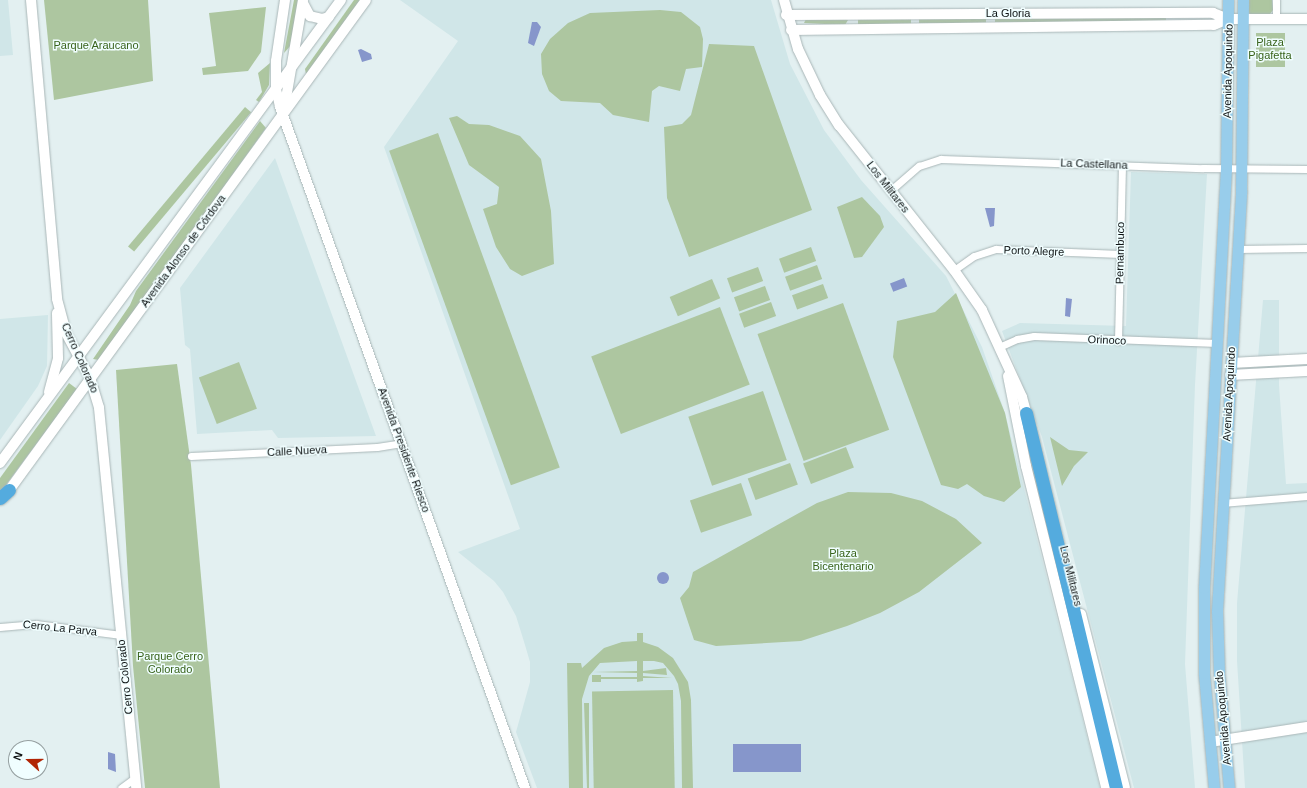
<!DOCTYPE html>
<html>
<head>
<meta charset="utf-8">
<style>
	body { margin:0 }
	#map { position:relative; width:1307px; height:788px; overflow:hidden; background:#e3f0f1; font-family:Arial,sans-serif }
	div>[style] { position:absolute }
	.built>* { inset:0; background:#d0e6e8 }
	.green>* { inset:0; background:#adc6a0; transform-origin:0 0 }
	.water>* { inset:0; background:#8696cb; transform-origin:0 0 }
	.round { border-radius:50% }
	.roads { filter:drop-shadow(0 0 1px #a9b6b7) drop-shadow(0 0 1px #a9b6b7) }
	.street>* { height:7px; margin:-3.5px; padding:0 3.5px; transform-origin:3.5px; border-radius:3.5px; background:#fff }
	.secondary>* { height:10px; margin:-5px; padding:0 5px; transform-origin:5px; border-radius:5px; background:#fff }
	.primary>* { height:11px; margin:-5.5px; padding:0 5.5px; transform-origin:5.5px; border-radius:5.5px; background:#98cdeb }
	.highway>* { height:13px; margin:-6.5px; padding:0 6.5px; transform-origin:6.5px; border-radius:6.5px; background:#54abde }
	span { translate:-50% -50%; white-space:nowrap; text-align:center; line-height:1.15; -webkit-text-stroke:3px #f0feff; paint-order:stroke }
	.street-label { font-size:11px; color:#0f1314 }
	.park-label { font-size:11px; color:#39631b }
	.north { position:absolute; left:8px; top:740px; width:40px; height:40px; box-sizing:border-box; background:#f0feff; border:1px solid #96a0a1; border-radius:50%; rotate:291deg; font-size:11px; font-weight:700; line-height:16px; text-align:center; color:#0f1314 }
	.north::after { content:''; display:block; margin:auto; width:14px; height:18px; background:#b12505; clip-path:polygon(50% 0,100% 100%,50% 72%,0 100%) }
</style>
</head>
<body>
<div id="map">
	<div class="built">
		<div style="clip-path:polygon(0 0,8px 0,13px 55px,0 56px)"></div>
		<div style="clip-path:polygon(400px 0,771px 0,790px 64px,824px 130px,861px 180px,946px 276px,982px 347px,1005px 413px,1100px 788px,537px 788px,516px 732px,530px 682px,530px 662px,525px 645px,516px 616px,503px 592px,494px 581px,458px 552px,520px 529px,384px 147px,458px 41px)"></div>
		<div style="clip-path:polygon(275px 158px,376px 436px,278px 438px,272px 430px,197px 434px,190px 349px,185px 345px,180px 288px)"></div>
		<div style="clip-path:polygon(1131px 172px,1207px 174px,1195px 385px,1185px 664px,1195px 788px,1134px 788px,1042px 437px,1002px 331px,1020px 323px,1126px 326px)"></div>
		<div style="clip-path:polygon(1263px 300px,1279px 300px,1279px 385px,1286px 484px,1307px 483px,1307px 788px,1245px 788px,1237px 661px,1237px 603px)"></div>
		<div style="clip-path:polygon(48px 315px,47px 366px,38px 386px,0 440px,0 319px)"></div>
	</div>
	<div class="green">
		<div style="clip-path:polygon(44px 0,148px 0,153px 81px,54px 100px)"></div>
		<div style="clip-path:polygon(294px 0,302px 0,293px 43px,284px 53px)"></div>
		<div style="clip-path:polygon(354px 0,365px 0,307px 79px,305px 69px)"></div>
		<div style="clip-path:polygon(1247px 0,1272px 0,1273px 10px,1270px 14px,1250px 14px,1247px 10px)"></div>
		<div style="clip-path:polygon(266px 7px,261px 52px,248px 71px,203px 75px,202px 68px,216px 66px,209px 13px)"></div>
		<div style="clip-path:polygon(660px 10px,681px 12px,700px 27px,703px 39px,702px 67px,686px 69px,680px 91px,659px 86px,652px 91px,649px 122px,613px 115px,600px 103px,561px 101px,549px 91px,542px 74px,541px 54px,550px 39px,568px 23px,590px 13px)"></div>
		<div style="left:1166px;top:16px;width:6px;height:171px;rotate:90deg"></div>
		<div style="left:919px;top:17px;width:67px;height:6px"></div>
		<div style="clip-path:polygon(845px 18px,848px 20px,845px 25px,804px 23px,806px 19px)"></div>
		<div style="left:858px;top:18px;width:53px;height:6px"></div>
		<div style="left:1256px;top:33px;width:29px;height:34px"></div>
		<div style="clip-path:polygon(709px 44px,754px 46px,812px 210px,689px 257px,667px 198px,664px 127px,682px 124px,691px 115px)"></div>
		<div style="clip-path:polygon(270px 63px,269px 85px,259px 102px,256px 100px,262px 92px,258px 73px)"></div>
		<div style="left:245px;top:107px;width:8px;height:182px;rotate:40deg"></div>
		<div style="clip-path:polygon(457px 116px,469px 124px,489px 125px,520px 136px,541px 159px,551px 211px,554px 264px,522px 276px,510px 269px,496px 247px,483px 209px,497px 204px,499px 187px,469px 165px,449px 118px)"></div>
		<div style="clip-path:polygon(260px 121px,266px 128px,99px 360px,93px 359px,130px 305px,136px 291px)"></div>
		<div style="left:438px;top:133px;width:356px;height:52px;rotate:70deg"></div>
		<div style="clip-path:polygon(862px 197px,880px 216px,884px 227px,862px 257px,854px 258px,837px 207px)"></div>
		<div style="left:811px;top:247px;width:15px;height:34px;rotate:70deg"></div>
		<div style="left:817px;top:265px;width:15px;height:34px;rotate:70deg"></div>
		<div style="left:758px;top:267px;width:15px;height:33px;rotate:70deg"></div>
		<div style="left:712px;top:279px;width:21px;height:46px;rotate:67deg"></div>
		<div style="left:823px;top:284px;width:15px;height:33px;rotate:70deg"></div>
		<div style="left:765px;top:286px;width:15px;height:33px;rotate:70deg"></div>
		<div style="clip-path:polygon(956px 293px,1005px 413px,1021px 487px,1004px 502px,984px 496px,967px 484px,958px 489px,941px 485px,893px 357px,897px 321px,935px 312px)"></div>
		<div style="left:771px;top:302px;width:15px;height:34px;rotate:70deg"></div>
		<div style="left:843px;top:303px;width:135px;height:91px;rotate:70deg"></div>
		<div style="left:720px;top:307px;width:83px;height:138px;rotate:69deg"></div>
		<div style="left:239px;top:362px;width:50px;height:43px;rotate:69deg"></div>
		<div style="clip-path:polygon(177px 364px,191px 465px,220px 788px,145px 788px,133px 666px,116px 370px)"></div>
		<div style="clip-path:polygon(69px 383px,77px 389px,0 493px,0 478px)"></div>
		<div style="left:763px;top:391px;width:73px;height:79px;rotate:71deg"></div>
		<div style="clip-path:polygon(1050px 437px,1069px 450px,1088px 452px,1074px 466px,1062px 486px)"></div>
		<div style="left:846px;top:447px;width:22px;height:46px;rotate:69deg"></div>
		<div style="left:790px;top:463px;width:23px;height:45px;rotate:70deg"></div>
		<div style="left:741px;top:483px;width:34px;height:54px;rotate:71deg"></div>
		<div style="clip-path:polygon(848px 492px,891px 493px,922px 501px,956px 519px,982px 543px,919px 592px,880px 613px,847px 626px,801px 641px,716px 646px,694px 640px,680px 598px,689px 587px,693px 572px,817px 503px)"></div>
		<div style="clip-path:polygon(637px 633px,643px 633px,643px 642px,658px 647px,673px 658px,688px 682px,691px 700px,693px 788px,682px 788px,681px 701px,678px 684px,674px 676px,663px 663px,654px 661px,643px 661px,643px 671px,666px 668px,667px 675px,643px 673px,643px 676px,672px 678px,643px 678px,643px 681px,637px 682px,637px 679px,601px 679px,601px 682px,592px 682px,592px 675px,601px 675px,601px 677px,637px 677px,637px 673px,593px 672px,637px 671px,637px 661px,600px 663px,589px 676px,582px 699px,583px 788px,569px 788px,567px 663px,581px 663px,582px 668px,604px 648px,622px 642px,637px 641px)"></div>
		<div style="left:673px;top:690px;width:98px;height:81px;rotate:89deg"></div>
		<div style="clip-path:polygon(584px 703px,589px 703px,589px 788px,587px 788px)"></div>
	</div>
	<div class="water">
		<div style="clip-path:polygon(532px 22px,537px 22px,541px 27px,534px 46px,528px 43px)"></div>
		<div style="clip-path:polygon(361px 49px,371px 54px,372px 59px,362px 62px,358px 50px)"></div>
		<div style="clip-path:polygon(985px 208px,995px 208px,994px 226px,990px 227px)"></div>
		<div style="left:904px;top:278px;width:9px;height:15px;rotate:69deg"></div>
		<div style="clip-path:polygon(1066px 298px,1072px 299px,1070px 317px,1065px 316px)"></div>
		<div class="round" style="left:657px;top:572px;width:12px;height:12px"></div>
		<div style="left:801px;top:744px;width:28px;height:68px;rotate:90deg"></div>
		<div style="clip-path:polygon(108px 752px,115px 754px,116px 772px,108px 769px)"></div>
	</div>
	<div class="roads">
		<div class="street">
			<div style="left:1276px;top:0;width:19px;rotate:90deg"></div>
			<div style="left:891px;top:190px;width:37px;rotate:-41deg"></div>
			<div style="left:919px;top:166px;width:23px;rotate:-18deg"></div>
			<div style="left:941px;top:159px;width:262px;rotate:2deg"></div>
			<div style="left:1203px;top:168px;width:104px;rotate:0.6deg"></div>
			<div style="left:1238px;top:249px;width:69px;rotate:-0.8deg"></div>
			<div style="left:954px;top:270px;width:24px;rotate:-35deg"></div>
			<div style="left:974px;top:256px;width:23px;rotate:-18deg"></div>
			<div style="left:996px;top:249px;width:124px;rotate:2.3deg"></div>
			<div style="left:1118px;top:341px;width:176px;rotate:-88.7deg"></div>
			<div style="left:999px;top:347px;width:20px;rotate:-24deg"></div>
			<div style="left:1017px;top:339px;width:17px;rotate:-10deg"></div>
			<div style="left:1034px;top:336px;width:183px;rotate:2.2deg"></div>
			<div style="left:191px;top:456px;width:186px;rotate:-2.8deg"></div>
			<div style="left:377px;top:447px;width:25px;rotate:-9deg"></div>
			<div style="left:1222px;top:503px;width:85px;rotate:-4.7deg"></div>
			<div style="left:0;top:627px;width:36px;rotate:-5deg"></div>
			<div style="left:36px;top:624px;width:86px;rotate:7.4deg"></div>
			<div style="left:121px;top:788px;width:17px;rotate:-36deg"></div>
		</div>
		<div class="secondary">
			<div style="left:31px;top:0;width:300px;rotate:85deg"></div>
			<div style="left:57px;top:299px;width:35px;rotate:75deg"></div>
			<div style="left:66px;top:333px;width:51px;rotate:61.9deg"></div>
			<div style="left:90px;top:378px;width:31px;rotate:73deg"></div>
			<div style="left:99px;top:408px;width:382px;rotate:84.4deg"></div>
			<div style="left:285px;top:0;width:62px;rotate:98.4deg"></div>
			<div style="left:276px;top:61px;width:28px;rotate:90deg"></div>
			<div style="left:276px;top:89px;width:18px;rotate:77deg"></div>
			<div style="left:280px;top:107px;width:724px;rotate:70.21deg"></div>
			<div style="left:784px;top:0;width:51px;rotate:74.1deg"></div>
			<div style="left:798px;top:49px;width:51px;rotate:64.4deg"></div>
			<div style="left:820px;top:95px;width:36px;rotate:58deg"></div>
			<div style="left:839px;top:125px;width:185px;rotate:51.6deg"></div>
			<div style="left:954px;top:270px;width:49px;rotate:55deg"></div>
			<div style="left:982px;top:310px;width:96px;rotate:65.3deg"></div>
			<div style="left:1022px;top:397px;width:23px;rotate:75deg"></div>
			<div style="left:303px;top:3px;width:15px;rotate:62deg"></div>
			<div style="left:310px;top:16px;width:12px;rotate:14deg"></div>
			<div style="left:322px;top:19px;width:7px;rotate:-16deg"></div>
			<div style="left:786px;top:15px;width:427px;rotate:-0.3deg"></div>
			<div style="left:1213px;top:13px;width:16px;rotate:22deg"></div>
			<div style="left:1228px;top:19px;width:79px"></div>
			<div style="left:791px;top:30px;width:423px;rotate:-0.7deg"></div>
			<div style="left:1214px;top:25px;width:15px;rotate:-23deg"></div>
			<div style="left:285px;top:104px;width:106px;rotate:-80.2deg"></div>
			<div style="left:1231px;top:363px;width:76px;rotate:-3deg"></div>
			<div style="left:1230px;top:375px;width:77px;rotate:-3deg"></div>
			<div style="left:1008px;top:376px;width:92px;rotate:78.7deg"></div>
			<div style="left:1026px;top:466px;width:332px;rotate:76deg"></div>
			<div style="left:49px;top:392px;width:35px;rotate:-75deg"></div>
			<div style="left:58px;top:358px;width:45px;rotate:-91.3deg"></div>
			<div style="left:0;top:463px;width:575px;rotate:-53.63deg"></div>
			<div style="left:5px;top:496px;width:613px;rotate:-53.95deg"></div>
			<div style="left:1081px;top:614px;width:179px;rotate:75.8deg"></div>
			<div style="left:1210px;top:742px;width:98px;rotate:-8.8deg"></div>
		</div>
		<div class="primary">
			<div style="left:1214px;top:788px;width:115px;rotate:-95deg"></div>
			<div style="left:1204px;top:673px;width:85px;rotate:-90deg"></div>
			<div style="left:1204px;top:588px;width:420px;rotate:-87deg"></div>
			<div style="left:1226px;top:169px;width:169px;rotate:-89.3deg"></div>
			<div style="left:1229px;top:788px;width:115px;rotate:-95deg"></div>
			<div style="left:1219px;top:673px;width:62px;rotate:-91.8deg"></div>
			<div style="left:1217px;top:611px;width:421px;rotate:-86.7deg"></div>
			<div style="left:1241px;top:191px;width:191px;rotate:-89.4deg"></div>
		</div>
		<div class="highway">
			<div style="left:1026px;top:413px;width:386px;rotate:76.5deg"></div>
			<div style="left:0;top:498px;width:12px;rotate:-42deg"></div>
		</div>
	</div>
	<div class="street-label">
		<span style="left:1008px;top:13px">La Gloria</span>
		<span style="left:1228px;top:71px;rotate:-89deg">Avenida Apoquindo</span>
		<span style="left:1094px;top:164px;rotate:2deg">La Castellana</span>
		<span style="left:888px;top:187px;rotate:52deg">Los Militares</span>
		<span style="left:183px;top:251px;rotate:-54deg">Avenida Alonso de Córdova</span>
		<span style="left:1034px;top:251px;rotate:2deg">Porto Alegre</span>
		<span style="left:1120px;top:253px;rotate:-89deg">Pernambuco</span>
		<span style="left:1107px;top:340px;rotate:2deg">Orinoco</span>
		<span style="left:80px;top:358px;rotate:66deg">Cerro Colorado</span>
		<span style="left:1229px;top:394px;rotate:-87deg">Avenida Apoquindo</span>
		<span style="left:404px;top:450px;rotate:70deg">Avenida Presidente Riesco</span>
		<span style="left:297px;top:451px;rotate:-3deg">Calle Nueva</span>
		<span style="left:1071px;top:576px;rotate:76deg">Los Militares</span>
		<span style="left:60px;top:628px;rotate:6deg">Cerro La Parva</span>
		<span style="left:125px;top:677px;rotate:-96deg">Cerro Colorado</span>
		<span style="left:1223px;top:718px;rotate:-95deg">Avenida Apoquindo</span>
	</div>
	<div class="park-label">
		<span style="left:1270px;top:49px">Plaza<br>Pigafetta</span>
		<span style="left:96px;top:45px">Parque Araucano</span>
		<span style="left:843px;top:560px">Plaza<br>Bicentenario</span>
		<span style="left:170px;top:663px">Parque Cerro<br>Colorado</span>
	</div>
	<div class="north">N</div>
</div>
</body>
</html>
